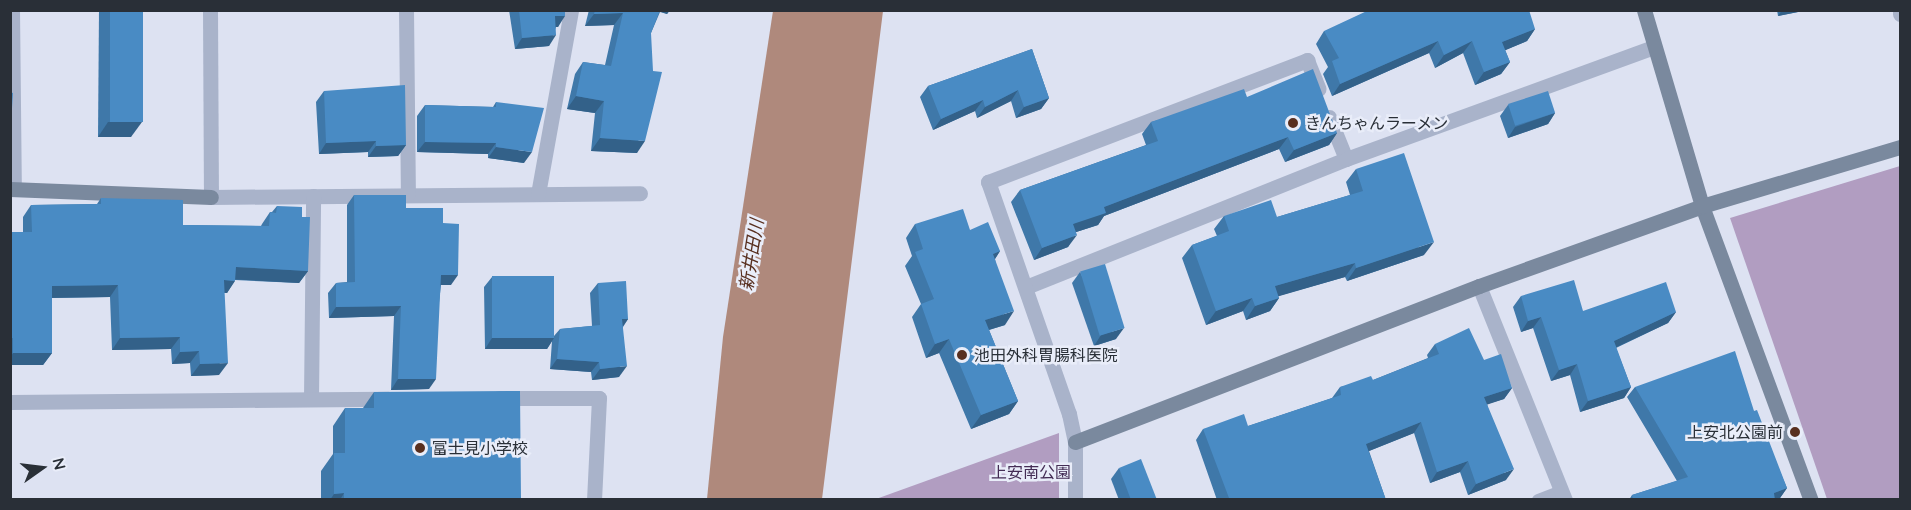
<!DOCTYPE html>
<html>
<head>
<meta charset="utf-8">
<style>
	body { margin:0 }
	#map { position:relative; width:1911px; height:510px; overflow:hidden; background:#dde2f2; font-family:Quicksand,"Noto Sans JP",sans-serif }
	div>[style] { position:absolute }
	.green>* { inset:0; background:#b19dc1 }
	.water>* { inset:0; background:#af897c }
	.lane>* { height:12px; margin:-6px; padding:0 6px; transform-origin:6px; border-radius:6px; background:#a9b3ca }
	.street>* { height:15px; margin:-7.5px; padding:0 7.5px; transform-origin:7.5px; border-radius:7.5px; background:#a9b3ca }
	.secondary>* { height:15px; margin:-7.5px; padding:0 7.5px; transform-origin:7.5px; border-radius:7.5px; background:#7a899e }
	.wall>* { inset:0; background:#3f78a9 }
	.shaded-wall>* { inset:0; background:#336189 }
	.building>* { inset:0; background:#498bc4; transform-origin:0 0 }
	.dots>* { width:16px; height:16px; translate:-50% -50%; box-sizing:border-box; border:3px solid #e9edf9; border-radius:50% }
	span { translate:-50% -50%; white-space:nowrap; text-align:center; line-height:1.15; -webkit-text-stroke:5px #e9edf9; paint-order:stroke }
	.poi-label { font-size:16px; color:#292f37 }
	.left { translate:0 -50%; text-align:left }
	.right { translate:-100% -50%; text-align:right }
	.park-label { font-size:16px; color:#442d55 }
	.water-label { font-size:18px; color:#582f1f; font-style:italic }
	.frame { position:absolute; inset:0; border:12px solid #292f37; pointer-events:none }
	.north { position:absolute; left:12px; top:438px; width:60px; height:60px; -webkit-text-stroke:4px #e9edf9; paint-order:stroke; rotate:76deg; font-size:16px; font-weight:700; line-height:24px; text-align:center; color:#292f37 }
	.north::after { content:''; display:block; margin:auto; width:21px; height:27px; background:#292f37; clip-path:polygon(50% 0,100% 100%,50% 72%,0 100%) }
</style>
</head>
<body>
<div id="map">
	<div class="green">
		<div style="clip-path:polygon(1900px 166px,1900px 499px,1827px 499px,1730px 218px)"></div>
		<div style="clip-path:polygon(1059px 433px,1059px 499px,876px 499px)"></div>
	</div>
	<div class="water">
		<div style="clip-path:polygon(773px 11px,883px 11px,822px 499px,707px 499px,723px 337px)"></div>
	</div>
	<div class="lane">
		<div style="left:14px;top:10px;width:179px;rotate:89.4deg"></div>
		<div style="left:1538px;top:500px;width:25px;rotate:-21deg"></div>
	</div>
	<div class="street">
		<div style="left:210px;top:10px;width:187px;rotate:89.7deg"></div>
		<div style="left:211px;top:197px;width:429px;rotate:-0.5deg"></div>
		<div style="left:406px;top:10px;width:184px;rotate:89.4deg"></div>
		<div style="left:1900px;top:10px;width:4px;rotate:90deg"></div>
		<div style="left:1329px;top:117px;width:45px;rotate:68deg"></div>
		<div style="left:538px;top:194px;width:187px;rotate:-79.8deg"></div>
		<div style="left:1479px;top:286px;width:231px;rotate:68.1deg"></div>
		<div style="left:1026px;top:287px;width:345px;rotate:-21.8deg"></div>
		<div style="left:1346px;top:159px;width:327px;rotate:-20deg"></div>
		<div style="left:499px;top:398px;width:100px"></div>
		<div style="left:599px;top:398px;width:102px;rotate:92.8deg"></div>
		<div style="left:311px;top:399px;width:203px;rotate:-89.4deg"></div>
		<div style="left:10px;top:402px;width:378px;rotate:-0.5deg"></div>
		<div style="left:1075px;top:500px;width:58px;rotate:-90deg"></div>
		<div style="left:1075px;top:442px;width:29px;rotate:-102deg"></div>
		<div style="left:1069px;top:414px;width:246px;rotate:-109.2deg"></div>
		<div style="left:988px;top:182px;width:342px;rotate:-20.9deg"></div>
		<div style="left:1307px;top:60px;width:31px;rotate:68deg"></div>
	</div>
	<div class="secondary">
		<div style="left:1644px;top:10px;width:204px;rotate:73.5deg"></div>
		<div style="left:1702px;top:206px;width:314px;rotate:69.7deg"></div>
		<div style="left:10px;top:189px;width:201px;rotate:2.3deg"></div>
		<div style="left:1075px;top:442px;width:433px;rotate:-21.1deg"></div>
		<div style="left:1479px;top:286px;width:237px;rotate:-19.7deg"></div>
		<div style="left:1702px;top:206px;width:207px;rotate:-16.6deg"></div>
	</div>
	<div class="wall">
		<div style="clip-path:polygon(99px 10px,143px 10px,131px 137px,98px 137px)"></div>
		<div style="clip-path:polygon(509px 10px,565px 10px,558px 27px,556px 27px,549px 46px,515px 49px)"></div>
		<div style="clip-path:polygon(589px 10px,670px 10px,667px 14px,660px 12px,651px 33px,637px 153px,591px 151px,595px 113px,567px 109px,575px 74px,583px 62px,605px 65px,614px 25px,585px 26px)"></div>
		<div style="clip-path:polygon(1777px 10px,1808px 10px,1778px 16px)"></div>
		<div style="clip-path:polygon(1535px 29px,1527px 41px,1505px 50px,1510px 62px,1501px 74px,1475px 85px,1463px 53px,1435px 68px,1429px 53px,1332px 96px,1323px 74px,1328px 67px,1316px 44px,1324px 31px)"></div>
		<div style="clip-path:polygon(1032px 49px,1049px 98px,1041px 109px,1016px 118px,1011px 101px,977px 118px,975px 111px,933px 130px,920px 97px,928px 86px)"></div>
		<div style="clip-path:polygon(324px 91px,406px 145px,398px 156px,368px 157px,368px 152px,319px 154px,316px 102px)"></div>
		<div style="clip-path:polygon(1247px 97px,1337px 133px,1329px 145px,1285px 162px,1279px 149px,1104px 216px,1098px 225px,1076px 232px,1068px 247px,1034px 260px,1011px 202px,1020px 190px,1146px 145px,1142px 134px,1151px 122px)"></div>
		<div style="clip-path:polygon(496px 102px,524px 163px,488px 158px,488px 154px,417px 152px,417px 116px,425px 105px,493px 107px)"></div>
		<div style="clip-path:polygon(1508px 105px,1555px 113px,1548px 124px,1508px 138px,1500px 116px)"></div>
		<div style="clip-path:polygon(1356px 169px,1424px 255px,1347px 281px,1345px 277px,1278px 296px,1279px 298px,1270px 311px,1246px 320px,1243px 311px,1206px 325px,1182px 258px,1192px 245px,1217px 236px,1214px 229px,1224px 216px,1277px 217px,1350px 195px,1346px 182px)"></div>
		<div style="clip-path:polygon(354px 195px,406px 208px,443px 223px,451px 285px,441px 285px,429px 389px,391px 390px,394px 316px,329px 318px,328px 293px,336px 283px,347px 282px,347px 205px)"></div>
		<div style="clip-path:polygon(101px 198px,183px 225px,261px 226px,262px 224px,270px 212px,272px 212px,277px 206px,302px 217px,308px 271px,299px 283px,235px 280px,227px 293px,224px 293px,219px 375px,191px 376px,190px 363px,172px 364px,171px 349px,112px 350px,110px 297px,52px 298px,52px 353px,43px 365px,10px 365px,10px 232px,23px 232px,23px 217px,31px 205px,97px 204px)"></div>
		<div style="clip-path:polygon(915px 224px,970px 230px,1000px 251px,995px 259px,1005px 325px,989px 330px,1018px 401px,1009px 414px,971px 429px,939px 353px,926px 358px,912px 317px,921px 304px,905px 266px,912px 256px,906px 238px)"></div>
		<div style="clip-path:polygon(1080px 272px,1116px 339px,1094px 346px,1072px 283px)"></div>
		<div style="clip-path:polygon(492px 277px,554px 336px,560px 329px,592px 326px,590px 293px,598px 283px,628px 319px,623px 327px,619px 377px,592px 380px,591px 372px,550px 369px,552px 341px,547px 349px,485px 349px,484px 287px)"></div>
		<div style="clip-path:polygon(1521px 296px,1583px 311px,1676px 312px,1668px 323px,1616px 348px,1631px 387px,1624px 398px,1580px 412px,1570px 375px,1551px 381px,1533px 328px,1521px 332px,1513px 307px)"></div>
		<div style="clip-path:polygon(1435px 344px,1484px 360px,1512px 388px,1504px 399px,1487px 404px,1506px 480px,1468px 495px,1460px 472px,1430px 483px,1414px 433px,1369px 451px,1386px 500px,1217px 500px,1196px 440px,1203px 429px,1248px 426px,1332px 398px,1340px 387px,1373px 380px,1428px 358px,1427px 355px)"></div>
		<div style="clip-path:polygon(1635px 387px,1754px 411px,1787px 488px,1780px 498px,1777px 500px,1629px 500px,1632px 495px,1677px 481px,1627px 397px)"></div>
		<div style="clip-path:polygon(374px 392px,521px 500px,321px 500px,321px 471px,333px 454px,333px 426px,345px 408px,363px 408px)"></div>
		<div style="clip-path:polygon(1119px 468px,1157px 500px,1119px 500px,1111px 479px)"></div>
	</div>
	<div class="shaded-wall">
		<div style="clip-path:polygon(656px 10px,670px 10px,667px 14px)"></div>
		<div style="clip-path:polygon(1782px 10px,1808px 10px,1778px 16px)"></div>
		<div style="clip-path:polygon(623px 13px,614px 25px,585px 26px,594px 14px)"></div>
		<div style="clip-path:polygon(555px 16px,565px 16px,558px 27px,548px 27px)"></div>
		<div style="clip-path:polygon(1535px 29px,1527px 41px,1494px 55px,1502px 42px)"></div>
		<div style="clip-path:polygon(556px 35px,549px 46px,515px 49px,522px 38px)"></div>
		<div style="clip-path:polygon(1438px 41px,1429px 53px,1332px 96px,1340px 84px)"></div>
		<div style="clip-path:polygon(1472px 41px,1463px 53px,1435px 68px,1444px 55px)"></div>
		<div style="clip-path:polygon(1510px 62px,1501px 74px,1475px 85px,1484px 72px)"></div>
		<div style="clip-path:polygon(1018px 90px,1011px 101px,977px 118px,985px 107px)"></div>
		<div style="clip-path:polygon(576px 96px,604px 101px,595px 113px,567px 109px)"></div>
		<div style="clip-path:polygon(1049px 98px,1041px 109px,1016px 118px,1024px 107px)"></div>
		<div style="clip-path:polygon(983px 100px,975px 111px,933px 130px,941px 119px)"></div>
		<div style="clip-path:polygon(1555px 113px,1548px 124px,1508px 138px,1515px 127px)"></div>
		<div style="clip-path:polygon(108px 122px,142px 122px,131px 137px,98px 137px)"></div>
		<div style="clip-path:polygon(1337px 133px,1329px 145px,1285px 162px,1294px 150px)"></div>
		<div style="clip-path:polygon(1288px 137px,1279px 149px,1104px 216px,1098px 225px,1064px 236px,1073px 224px,1104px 207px)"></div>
		<div style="clip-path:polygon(600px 138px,645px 141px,637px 153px,591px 151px)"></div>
		<div style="clip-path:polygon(376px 141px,368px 152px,319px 154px,326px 143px)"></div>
		<div style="clip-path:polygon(425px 142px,496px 143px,488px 154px,417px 152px)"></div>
		<div style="clip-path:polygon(406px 145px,398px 156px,368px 157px,376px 146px)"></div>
		<div style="clip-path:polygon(496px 147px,532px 152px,524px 163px,488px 158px)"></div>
		<div style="clip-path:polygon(1077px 235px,1068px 247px,1034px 260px,1042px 248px)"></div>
		<div style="clip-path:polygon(1434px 242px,1424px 255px,1347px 281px,1356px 268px)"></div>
		<div style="clip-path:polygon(1000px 251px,991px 265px,993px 254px)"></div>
		<div style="clip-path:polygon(1355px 263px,1345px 277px,1266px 300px,1275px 286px)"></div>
		<div style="clip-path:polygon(236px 267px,308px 271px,299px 283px,227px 279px)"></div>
		<div style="clip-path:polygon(441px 275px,458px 275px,451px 285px,434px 285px)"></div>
		<div style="clip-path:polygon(224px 280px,235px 281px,227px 293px,215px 292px)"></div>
		<div style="clip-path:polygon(118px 285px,110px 297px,43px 298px,52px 286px)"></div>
		<div style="clip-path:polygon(1252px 298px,1243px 311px,1206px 325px,1216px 311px)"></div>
		<div style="clip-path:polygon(1279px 298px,1270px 311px,1246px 320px,1255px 306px)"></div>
		<div style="clip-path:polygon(401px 306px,394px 316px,329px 318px,336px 307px)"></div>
		<div style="clip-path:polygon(1014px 311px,1005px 325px,975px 334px,985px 320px)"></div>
		<div style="clip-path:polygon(1676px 312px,1668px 323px,1606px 352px,1614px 341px)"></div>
		<div style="clip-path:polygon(1541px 317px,1533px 328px,1521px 332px,1528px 321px)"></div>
		<div style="clip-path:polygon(622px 319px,628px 319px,621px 329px)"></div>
		<div style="clip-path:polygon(1124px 328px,1116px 339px,1094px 346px,1101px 335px)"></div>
		<div style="clip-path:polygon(180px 337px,171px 349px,112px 350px,120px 338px)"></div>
		<div style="clip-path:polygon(492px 338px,554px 338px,547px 349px,485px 349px)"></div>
		<div style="clip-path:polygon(949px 339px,939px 353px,926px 358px,935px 344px)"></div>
		<div style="clip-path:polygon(199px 351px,190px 363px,172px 364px,180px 352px)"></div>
		<div style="clip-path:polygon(13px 353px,52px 353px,43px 365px,10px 365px,10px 357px)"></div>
		<div style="clip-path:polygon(557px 359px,599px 362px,591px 372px,550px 369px)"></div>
		<div style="clip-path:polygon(228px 363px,219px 375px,191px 376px,200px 364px)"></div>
		<div style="clip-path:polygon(1577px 364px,1570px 375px,1551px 381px,1559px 370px)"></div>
		<div style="clip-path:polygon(627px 366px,619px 377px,592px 380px,600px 369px)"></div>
		<div style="clip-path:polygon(398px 379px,436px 379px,429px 389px,391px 390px)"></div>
		<div style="clip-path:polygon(1631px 387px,1624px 398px,1580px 412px,1588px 401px)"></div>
		<div style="clip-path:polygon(1512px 388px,1504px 399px,1477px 408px,1484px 397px)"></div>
		<div style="clip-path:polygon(1018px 401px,1009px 414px,971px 429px,981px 415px)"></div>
		<div style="clip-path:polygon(1421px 422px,1414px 433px,1359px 455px,1366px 444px)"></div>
		<div style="clip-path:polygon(1468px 461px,1460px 472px,1430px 483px,1437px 472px)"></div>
		<div style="clip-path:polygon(1514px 469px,1506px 480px,1468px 495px,1476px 484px)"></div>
		<div style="clip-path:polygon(1787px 488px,1780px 498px,1777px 500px,1769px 500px,1774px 493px)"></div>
		<div style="clip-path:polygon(344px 493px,340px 500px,330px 500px,334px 494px)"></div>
	</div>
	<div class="building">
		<div style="left:110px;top:10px;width:33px;height:112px"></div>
		<div style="clip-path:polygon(519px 10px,565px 10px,565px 16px,555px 16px,556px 35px,522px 38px)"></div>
		<div style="clip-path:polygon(595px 10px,660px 10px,651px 33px,653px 71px,662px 72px,645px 141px,600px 138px,604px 101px,576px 96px,583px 62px,611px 66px,623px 13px,594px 14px)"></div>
		<div style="clip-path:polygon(1369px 10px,1529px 10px,1535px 29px,1502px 42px,1510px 62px,1484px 72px,1472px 41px,1444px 55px,1438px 41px,1340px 84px,1332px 61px,1339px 58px,1324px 31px)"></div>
		<div style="clip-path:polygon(1032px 49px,1049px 98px,1024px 107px,1018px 90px,985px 107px,983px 100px,941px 119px,928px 86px)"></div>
		<div style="clip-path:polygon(1313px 69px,1337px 133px,1294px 150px,1288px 137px,1104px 207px,1106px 213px,1073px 224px,1077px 235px,1042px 248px,1020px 190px,1158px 141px,1151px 122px,1244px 89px,1247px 97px)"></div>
		<div style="clip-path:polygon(405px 85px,406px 145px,376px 146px,376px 141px,326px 143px,324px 91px)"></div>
		<div style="left:1548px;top:91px;width:23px;height:42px;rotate:72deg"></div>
		<div style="clip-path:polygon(10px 92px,13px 93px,10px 137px)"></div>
		<div style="clip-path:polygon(496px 102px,544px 108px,532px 152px,496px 147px,496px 143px,425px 142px,425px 105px,496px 107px)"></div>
		<div style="clip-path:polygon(1404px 153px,1434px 242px,1356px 268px,1355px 263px,1275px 286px,1279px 298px,1255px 306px,1252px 298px,1216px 311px,1192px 245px,1229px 231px,1224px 216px,1271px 200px,1277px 217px,1363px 191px,1356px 169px)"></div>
		<div style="clip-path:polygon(354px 195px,406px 195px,406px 208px,443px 208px,443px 223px,459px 224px,458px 275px,441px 275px,436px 379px,398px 379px,401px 306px,336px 307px,336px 283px,355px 282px)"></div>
		<div style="clip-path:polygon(101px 198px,183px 200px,183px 225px,269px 226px,270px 212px,276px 213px,277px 206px,302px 207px,302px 217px,310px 217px,308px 271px,236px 267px,235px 281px,224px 280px,228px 363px,200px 364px,199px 351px,180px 352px,180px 337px,120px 338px,118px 285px,52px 286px,52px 353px,13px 353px,13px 338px,10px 338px,10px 232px,32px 232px,31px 205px,101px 204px)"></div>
		<div style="clip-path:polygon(963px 209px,970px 230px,988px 222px,1000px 251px,993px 254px,1014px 311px,985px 320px,1018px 401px,981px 415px,949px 339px,935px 344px,921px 304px,934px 299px,915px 252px,923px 249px,915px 224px)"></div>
		<div style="left:1105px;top:264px;width:67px;height:26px;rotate:73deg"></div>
		<div style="left:554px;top:276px;width:62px;height:62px;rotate:90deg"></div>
		<div style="clip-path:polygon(1574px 280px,1583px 311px,1666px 282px,1676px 312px,1614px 341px,1631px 387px,1588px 401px,1577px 364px,1559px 370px,1541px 317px,1528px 321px,1521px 296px)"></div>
		<div style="clip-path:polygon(626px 281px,628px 319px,622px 319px,627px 366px,600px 369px,599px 362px,557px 359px,560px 329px,600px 325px,598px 283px)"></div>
		<div style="clip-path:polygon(1469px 328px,1484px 360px,1501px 354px,1512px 388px,1484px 397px,1514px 469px,1476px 484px,1468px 461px,1437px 472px,1421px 422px,1366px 444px,1386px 500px,1225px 500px,1229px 498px,1203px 429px,1244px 414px,1248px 426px,1341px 395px,1340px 387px,1371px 376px,1373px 380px,1439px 354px,1435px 344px)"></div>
		<div style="clip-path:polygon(1735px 351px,1754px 411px,1757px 410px,1787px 488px,1774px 493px,1775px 500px,1633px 500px,1632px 495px,1688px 477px,1635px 387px)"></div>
		<div style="clip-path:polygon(520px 391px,521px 500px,344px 500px,344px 493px,334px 494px,334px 453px,345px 453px,345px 408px,374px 408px,374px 392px)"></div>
		<div style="clip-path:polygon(1141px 459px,1157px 500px,1131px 500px,1119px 468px)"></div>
	</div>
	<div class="dots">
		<div style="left:1293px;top:123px;background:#582f1f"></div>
		<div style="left:962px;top:355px;background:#582f1f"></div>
		<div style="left:1795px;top:432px;background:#582f1f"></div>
		<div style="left:420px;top:448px;background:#582f1f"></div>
	</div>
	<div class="poi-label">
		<span class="left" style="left:1305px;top:123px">きんちゃんラーメン</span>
		<span class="left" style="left:974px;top:355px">池田外科胃腸科医院</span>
		<span class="right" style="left:1783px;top:432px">上安北公園前</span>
		<span class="left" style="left:432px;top:448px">富士見小学校</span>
	</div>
	<div class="park-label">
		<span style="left:1031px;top:472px">上安南公園</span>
	</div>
	<div class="water-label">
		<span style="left:752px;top:255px;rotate:-81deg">新井田川</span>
	</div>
	<div class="frame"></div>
	<div class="north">N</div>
</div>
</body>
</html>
